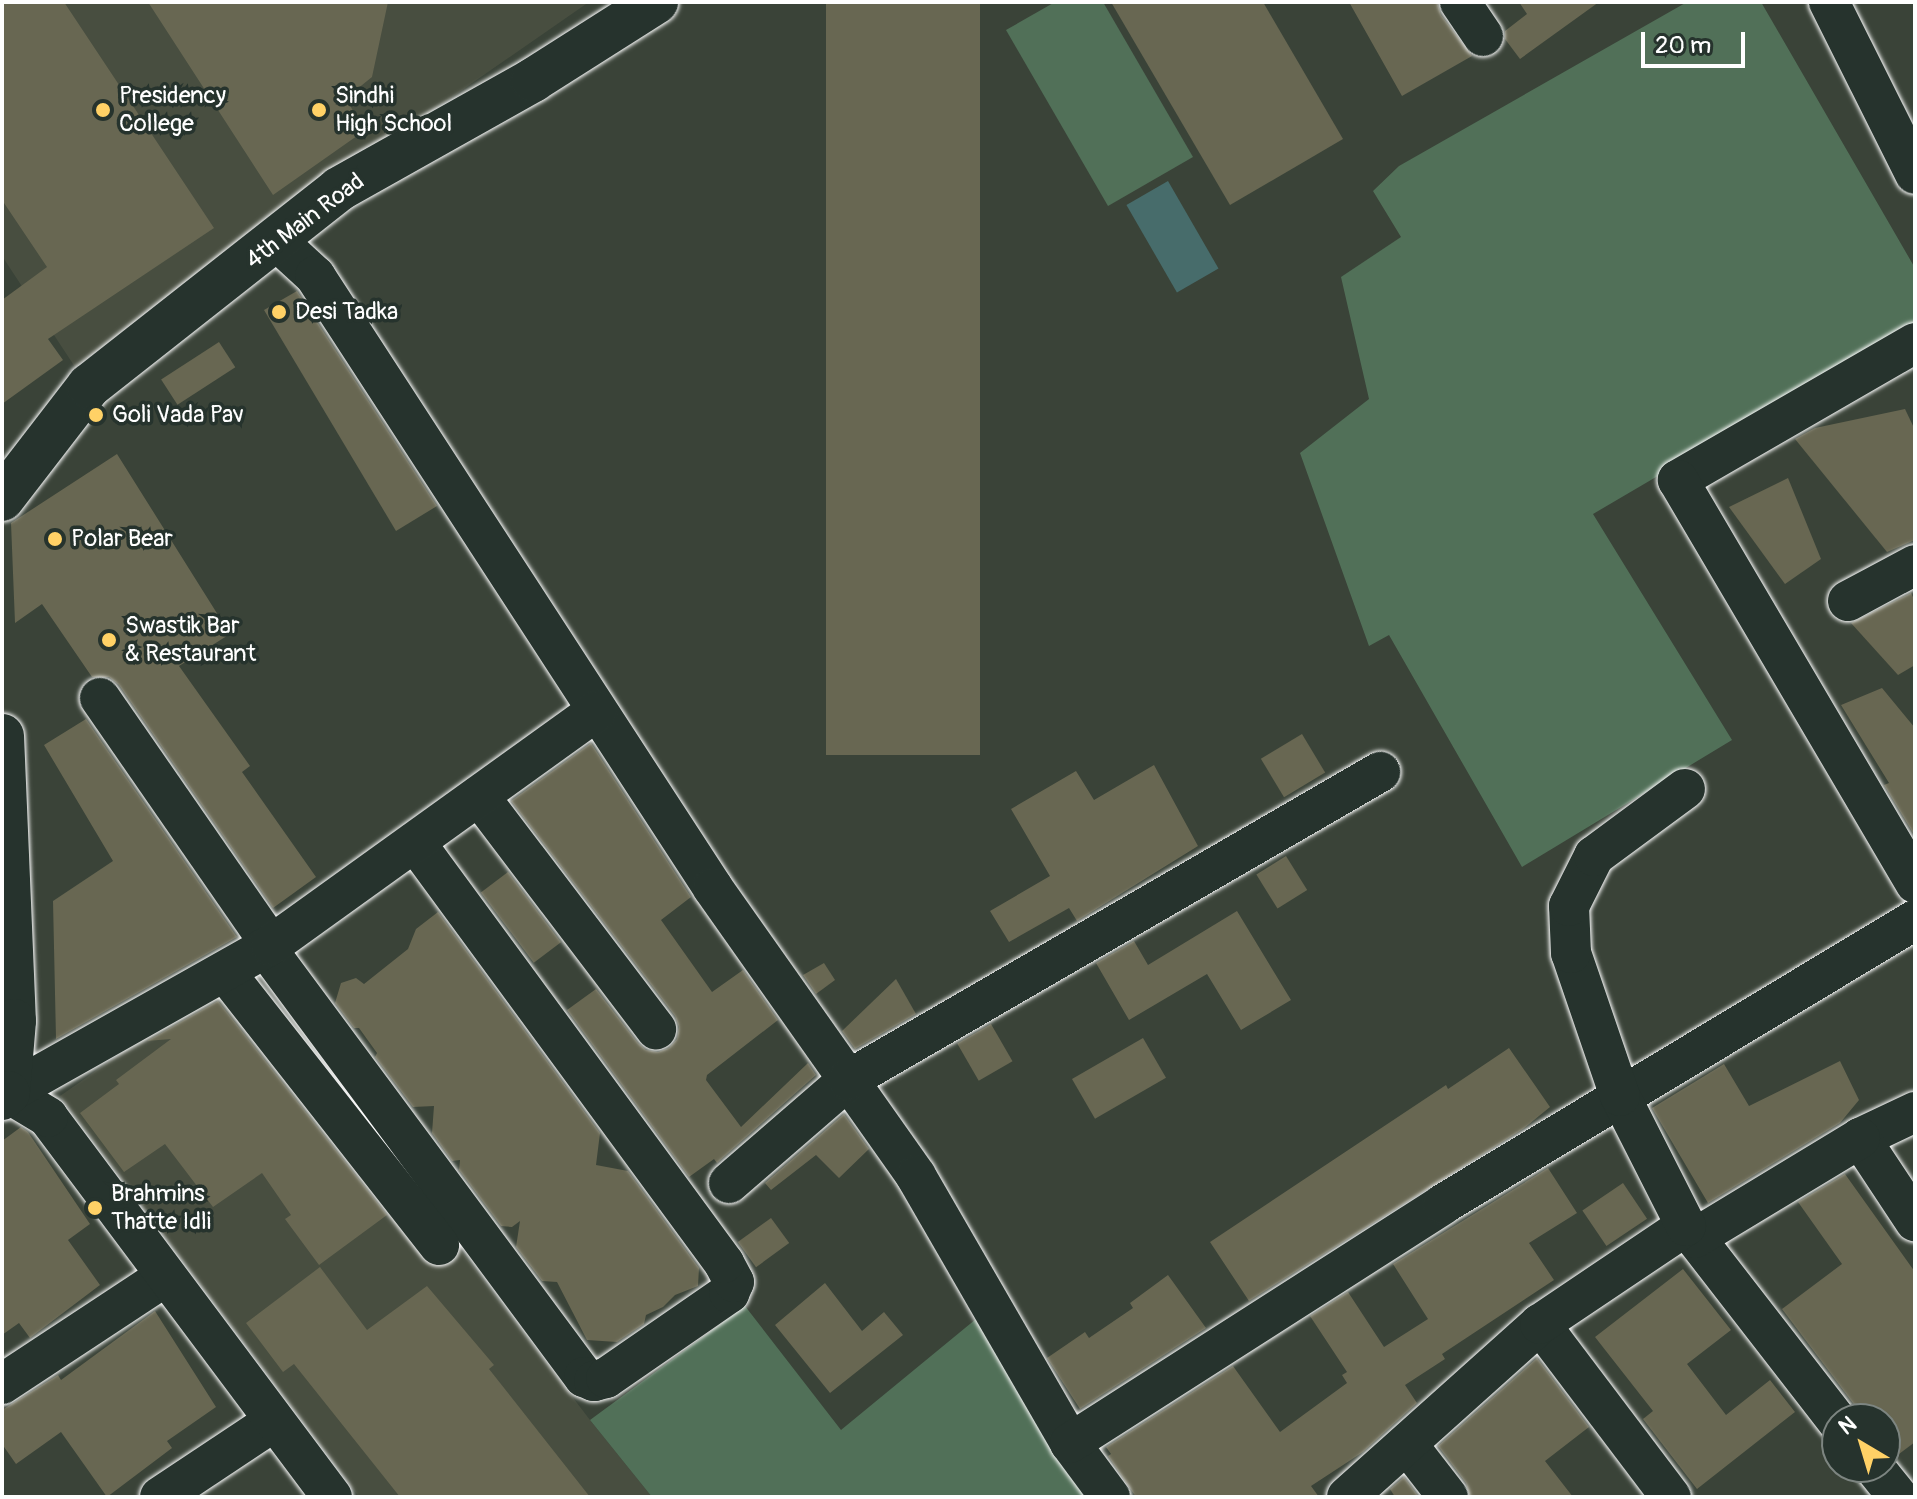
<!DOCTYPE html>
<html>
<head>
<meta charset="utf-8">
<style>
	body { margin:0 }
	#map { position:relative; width:1917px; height:1499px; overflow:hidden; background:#3a4338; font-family:Pangolin,sans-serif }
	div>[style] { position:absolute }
	.built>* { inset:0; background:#484e40 }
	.green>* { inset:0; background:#517058 }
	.water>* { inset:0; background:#476c6b; transform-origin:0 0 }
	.building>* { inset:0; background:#686752; transform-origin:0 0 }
	.roads { filter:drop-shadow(0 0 2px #fff) drop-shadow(0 0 2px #fff) }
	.street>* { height:40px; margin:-20px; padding:0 20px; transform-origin:20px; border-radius:20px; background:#26332d }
	.secondary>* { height:44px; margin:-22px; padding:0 22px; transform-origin:22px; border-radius:22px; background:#26332d }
	.dots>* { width:22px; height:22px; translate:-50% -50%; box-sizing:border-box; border:4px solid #26332d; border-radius:50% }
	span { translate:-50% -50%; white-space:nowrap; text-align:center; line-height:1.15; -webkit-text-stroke:7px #26332d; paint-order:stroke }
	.poi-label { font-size:24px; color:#fff }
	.left { translate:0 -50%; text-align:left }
	.street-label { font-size:24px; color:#fff }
	.frame { position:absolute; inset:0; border:4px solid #fff; pointer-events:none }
	.north { position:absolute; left:1821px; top:1403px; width:80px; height:80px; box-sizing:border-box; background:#26332d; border:2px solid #7d8581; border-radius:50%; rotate:322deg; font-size:22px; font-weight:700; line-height:32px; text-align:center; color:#fff }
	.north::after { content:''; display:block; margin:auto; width:28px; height:36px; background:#ffd166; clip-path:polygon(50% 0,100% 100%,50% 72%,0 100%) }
	.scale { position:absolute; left:1641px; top:32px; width:104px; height:36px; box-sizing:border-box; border:4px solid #fff; border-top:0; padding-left:10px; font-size:24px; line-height:28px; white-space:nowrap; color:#fff; -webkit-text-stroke:6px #26332d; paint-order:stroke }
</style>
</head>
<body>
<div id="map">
	<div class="built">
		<div style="clip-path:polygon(2px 2px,589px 2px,278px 218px,75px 367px,2px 256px)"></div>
		<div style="clip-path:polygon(254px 979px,590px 1420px,652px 1497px,359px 1497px,60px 1096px,160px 1026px)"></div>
	</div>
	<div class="green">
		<div style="clip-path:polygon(1055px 2px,1103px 2px,1193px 157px,1108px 206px,1006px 30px)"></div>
		<div style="clip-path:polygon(1687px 2px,1761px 2px,1915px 268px,1915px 325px,1593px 514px,1732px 740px,1522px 867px,1389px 635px,1369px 646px,1300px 453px,1369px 399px,1341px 277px,1401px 237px,1373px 191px,1399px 166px)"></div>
		<div style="clip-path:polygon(745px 1306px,841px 1430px,976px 1319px,1088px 1497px,652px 1497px,590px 1420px)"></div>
	</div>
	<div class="water">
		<div style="left:1168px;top:181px;width:101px;height:48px;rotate:60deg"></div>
	</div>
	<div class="building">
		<div style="clip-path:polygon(2px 2px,64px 2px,214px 228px,48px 339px,63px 360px,2px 404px,2px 300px,47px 267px,2px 200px)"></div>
		<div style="clip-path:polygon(148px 2px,388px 2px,372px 77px,346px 98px,364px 131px,273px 195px)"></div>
		<div style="left:826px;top:2px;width:154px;height:753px"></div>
		<div style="clip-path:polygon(1111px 2px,1263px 2px,1343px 139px,1230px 205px)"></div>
		<div style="clip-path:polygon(1349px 2px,1437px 2px,1441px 15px,1472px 56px,1402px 96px)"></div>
		<div style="clip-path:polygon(1519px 2px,1599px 2px,1520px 59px,1505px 39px,1505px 31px,1527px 14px)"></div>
		<div style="clip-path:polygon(297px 291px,437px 506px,396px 531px,264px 310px)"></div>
		<div style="left:219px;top:342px;width:30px;height:69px;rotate:57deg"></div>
		<div style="clip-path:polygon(1905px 409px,1915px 430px,1915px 540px,1887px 552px,1795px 439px,1815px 428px)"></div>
		<div style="clip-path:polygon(117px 454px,230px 634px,179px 666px,250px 766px,242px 772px,316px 877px,273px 908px,119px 685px,109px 677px,92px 677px,42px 604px,15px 623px,11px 523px)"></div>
		<div style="clip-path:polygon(1788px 478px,1821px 559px,1785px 584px,1729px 507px)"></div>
		<div style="clip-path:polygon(1911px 593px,1915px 601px,1915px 665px,1898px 675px,1851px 623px)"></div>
		<div style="clip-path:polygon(1882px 688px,1915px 728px,1915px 836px,1884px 785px,1889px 783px,1841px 705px)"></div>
		<div style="clip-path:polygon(86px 719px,237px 937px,56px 1039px,53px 901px,113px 861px,44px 745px)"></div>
		<div style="left:1302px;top:734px;width:45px;height:48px;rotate:59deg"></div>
		<div style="clip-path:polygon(591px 743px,691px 897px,661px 920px,712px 992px,743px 970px,778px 1020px,707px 1075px,706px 1080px,741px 1127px,808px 1063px,816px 1075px,717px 1163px,714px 1159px,689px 1177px,567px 1010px,596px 989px,638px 1043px,646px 1050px,658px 1052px,669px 1048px,677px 1039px,679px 1027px,675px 1016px,511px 801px)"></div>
		<div style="clip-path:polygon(1154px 765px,1198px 846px,1077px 921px,1069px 908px,1009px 942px,990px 911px,1050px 876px,1011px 809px,1076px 771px,1094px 800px)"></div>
		<div style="left:1286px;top:856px;width:40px;height:35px;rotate:58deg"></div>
		<div style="left:508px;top:872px;width:88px;height:34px;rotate:53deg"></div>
		<div style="clip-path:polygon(1237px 911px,1291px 1000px,1241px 1030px,1207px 974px,1129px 1020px,1096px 963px,1134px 941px,1148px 965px)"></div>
		<div style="clip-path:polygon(438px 912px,600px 1133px,596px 1165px,628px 1171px,699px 1268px,698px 1286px,675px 1295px,663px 1307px,646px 1315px,644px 1324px,617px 1342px,587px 1340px,557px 1282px,542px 1281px,516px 1247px,520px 1221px,512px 1227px,501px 1226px,459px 1170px,460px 1160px,452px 1161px,432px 1133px,434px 1106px,413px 1107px,375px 1057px,377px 1053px,359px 1028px,354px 1028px,335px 1003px,341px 983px,356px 978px,364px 984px,408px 949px,416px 929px)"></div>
		<div style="clip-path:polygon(824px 963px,835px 980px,816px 994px,803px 975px)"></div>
		<div style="clip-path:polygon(896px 979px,916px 1014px,855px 1049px,842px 1031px)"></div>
		<div style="clip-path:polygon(218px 1001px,387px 1215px,319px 1265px,285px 1219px,291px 1215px,262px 1173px,213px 1207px,165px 1144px,124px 1172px,80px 1113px,119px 1084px,116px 1080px,171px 1039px,147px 1041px)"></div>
		<div style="left:991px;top:1024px;width:43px;height:39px;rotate:60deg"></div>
		<div style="left:1143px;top:1038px;width:46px;height:82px;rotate:60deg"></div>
		<div style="clip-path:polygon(1509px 1048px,1550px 1107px,1523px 1129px,1249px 1301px,1210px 1242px,1446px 1085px,1448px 1089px)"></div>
		<div style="clip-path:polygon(1840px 1061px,1859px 1100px,1840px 1123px,1708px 1203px,1652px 1108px,1724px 1064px,1749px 1106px)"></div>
		<div style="clip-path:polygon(844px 1114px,869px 1149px,839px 1178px,816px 1155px,771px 1190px,765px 1183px)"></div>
		<div style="clip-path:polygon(21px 1127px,28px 1132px,90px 1224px,68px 1240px,100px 1285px,30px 1338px,19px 1323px,2px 1335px,2px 1141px)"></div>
		<div style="clip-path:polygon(1548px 1168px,1577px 1213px,1529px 1243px,1554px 1280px,1442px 1354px,1445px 1359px,1405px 1385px,1417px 1403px,1363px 1452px,1311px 1486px,1319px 1497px,1136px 1497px,1108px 1456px,1111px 1454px,1106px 1447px,1233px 1366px,1280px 1432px,1347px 1383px,1342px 1375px,1347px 1372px,1310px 1316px,1348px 1292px,1384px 1347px,1428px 1319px,1393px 1264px)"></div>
		<div style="clip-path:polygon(1845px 1174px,1915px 1272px,1915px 1442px,1895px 1457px,1885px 1447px,1885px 1419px,1865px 1419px,1782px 1309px,1842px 1264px,1798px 1202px)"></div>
		<div style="left:1623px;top:1183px;width:43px;height:49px;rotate:56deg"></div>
		<div style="left:771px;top:1218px;width:31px;height:41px;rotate:54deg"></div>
		<div style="clip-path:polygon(320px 1267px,367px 1330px,427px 1286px,494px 1365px,489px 1369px,590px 1497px,400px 1497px,294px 1364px,283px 1372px,246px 1323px)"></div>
		<div style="clip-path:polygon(1683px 1269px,1731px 1330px,1687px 1364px,1726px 1415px,1770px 1380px,1795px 1412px,1697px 1489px,1643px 1419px,1653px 1411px,1595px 1337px)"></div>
		<div style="clip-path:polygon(1168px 1275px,1206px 1328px,1080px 1409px,1047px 1358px,1085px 1332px,1089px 1338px,1133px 1308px,1130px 1303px)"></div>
		<div style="clip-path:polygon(825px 1283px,862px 1331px,884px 1312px,903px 1335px,830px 1393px,775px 1325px)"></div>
		<div style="clip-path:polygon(155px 1311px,216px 1407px,167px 1441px,172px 1448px,107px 1497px,61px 1432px,16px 1464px,2px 1444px,2px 1410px,58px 1375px,61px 1380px)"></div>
		<div style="clip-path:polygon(1537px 1358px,1589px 1427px,1545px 1461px,1573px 1497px,1470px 1497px,1466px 1483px,1438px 1446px)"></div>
		<div style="clip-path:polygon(1404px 1477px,1419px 1497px,1395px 1497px,1390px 1489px)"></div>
	</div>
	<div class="roads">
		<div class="street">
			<div style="left:1460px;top:2px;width:41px;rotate:55.9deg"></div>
			<div style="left:1829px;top:2px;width:192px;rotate:63.4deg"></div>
			<div style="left:277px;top:241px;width:52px;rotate:42.6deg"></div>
			<div style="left:315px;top:276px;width:730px;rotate:56.96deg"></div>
			<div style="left:713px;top:888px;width:352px;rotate:54.8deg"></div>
			<div style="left:916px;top:1176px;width:308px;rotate:60deg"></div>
			<div style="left:1915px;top:343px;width:274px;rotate:150deg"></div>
			<div style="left:1678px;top:480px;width:468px;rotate:59.5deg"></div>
			<div style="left:1848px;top:601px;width:76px;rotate:-28.2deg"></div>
			<div style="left:100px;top:698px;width:300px;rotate:55.3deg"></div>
			<div style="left:479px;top:796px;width:293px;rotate:52.8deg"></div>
			<div style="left:266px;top:948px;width:534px;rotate:53.45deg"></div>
			<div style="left:584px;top:1377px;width:11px;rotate:22deg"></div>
			<div style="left:594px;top:1381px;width:12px;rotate:-14deg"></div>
			<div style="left:606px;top:1378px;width:150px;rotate:-34.6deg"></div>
			<div style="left:729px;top:1293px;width:12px;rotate:-66deg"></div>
			<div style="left:734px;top:1282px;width:21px;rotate:-118deg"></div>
			<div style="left:724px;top:1263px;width:522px;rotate:-126.28deg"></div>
			<div style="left:225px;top:972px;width:347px;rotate:51.9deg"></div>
			<div style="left:1915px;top:1112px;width:61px;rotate:154.7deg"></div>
			<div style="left:1860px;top:1138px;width:100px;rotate:56.5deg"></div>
			<div style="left:729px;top:1183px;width:157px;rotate:-40.9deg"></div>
			<div style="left:848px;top:1080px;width:615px;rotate:-30.07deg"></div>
			<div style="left:1686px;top:1226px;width:247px;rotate:52.2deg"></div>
			<div style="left:1695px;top:1238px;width:193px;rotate:-31.2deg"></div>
			<div style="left:1540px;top:1324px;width:217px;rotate:52.9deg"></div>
			<div style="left:2px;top:1384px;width:194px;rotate:-33.4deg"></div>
			<div style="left:1407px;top:1444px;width:67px;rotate:52.3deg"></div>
			<div style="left:1874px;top:1467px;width:38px;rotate:51deg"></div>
			<div style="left:160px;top:1497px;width:136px;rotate:-33.6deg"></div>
			<div style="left:332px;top:1497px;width:474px;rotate:-126.8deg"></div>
			<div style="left:48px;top:1117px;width:47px;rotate:-149deg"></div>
			<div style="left:8px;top:1093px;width:302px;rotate:-29.4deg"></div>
			<div style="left:271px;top:945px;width:401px;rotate:-35.7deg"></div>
			<div style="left:1110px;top:1497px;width:67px;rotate:-126.5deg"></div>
			<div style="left:1070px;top:1443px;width:443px;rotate:-32.6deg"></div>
			<div style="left:1443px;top:1204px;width:551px;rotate:-31.04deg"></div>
			<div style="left:1347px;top:1497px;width:259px;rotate:-41.9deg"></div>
			<div style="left:1540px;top:1324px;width:176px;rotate:-33.9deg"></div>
			<div style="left:1686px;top:1226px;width:146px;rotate:-116.9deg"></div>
			<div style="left:1620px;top:1096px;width:151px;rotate:-108.9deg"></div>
			<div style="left:1571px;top:953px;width:47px;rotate:-92.4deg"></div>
			<div style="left:1569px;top:906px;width:56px;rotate:-63.4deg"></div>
			<div style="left:1594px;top:856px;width:113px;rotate:-36.4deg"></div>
		</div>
		<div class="secondary">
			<div style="left:2px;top:499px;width:143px;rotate:-52.4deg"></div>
			<div style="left:89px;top:386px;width:318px;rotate:-38.2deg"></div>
			<div style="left:339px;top:189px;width:223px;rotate:-29.3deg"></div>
			<div style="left:533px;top:80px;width:146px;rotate:-32.4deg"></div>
			<div style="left:2px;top:736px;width:285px;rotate:87.6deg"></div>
			<div style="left:14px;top:1021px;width:72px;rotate:94.8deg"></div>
			<div style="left:8px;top:1093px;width:8px;rotate:140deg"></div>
		</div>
	</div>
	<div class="dots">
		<div style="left:103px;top:110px;background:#ffd166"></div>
		<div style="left:319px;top:110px;background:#ffd166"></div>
		<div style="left:279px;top:312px;background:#ffd166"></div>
		<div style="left:96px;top:415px;background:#ffd166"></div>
		<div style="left:55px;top:539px;background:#ffd166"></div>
		<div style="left:109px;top:640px;background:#ffd166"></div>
		<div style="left:95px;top:1208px;background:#ffd166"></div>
	</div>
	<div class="poi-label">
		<span class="left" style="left:119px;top:110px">Presidency<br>College</span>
		<span class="left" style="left:335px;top:110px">Sindhi<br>High School</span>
		<span class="left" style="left:295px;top:312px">Desi Tadka</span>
		<span class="left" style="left:112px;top:415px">Goli Vada Pav</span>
		<span class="left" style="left:71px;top:539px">Polar Bear</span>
		<span class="left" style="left:125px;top:640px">Swastik Bar<br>&amp; Restaurant</span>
		<span class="left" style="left:111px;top:1208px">Brahmins<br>Thatte Idli</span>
	</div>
	<div class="street-label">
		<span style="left:305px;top:221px;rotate:-37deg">4th Main Road</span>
	</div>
	<div class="frame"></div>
	<div class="north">N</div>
	<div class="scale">20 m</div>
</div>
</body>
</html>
